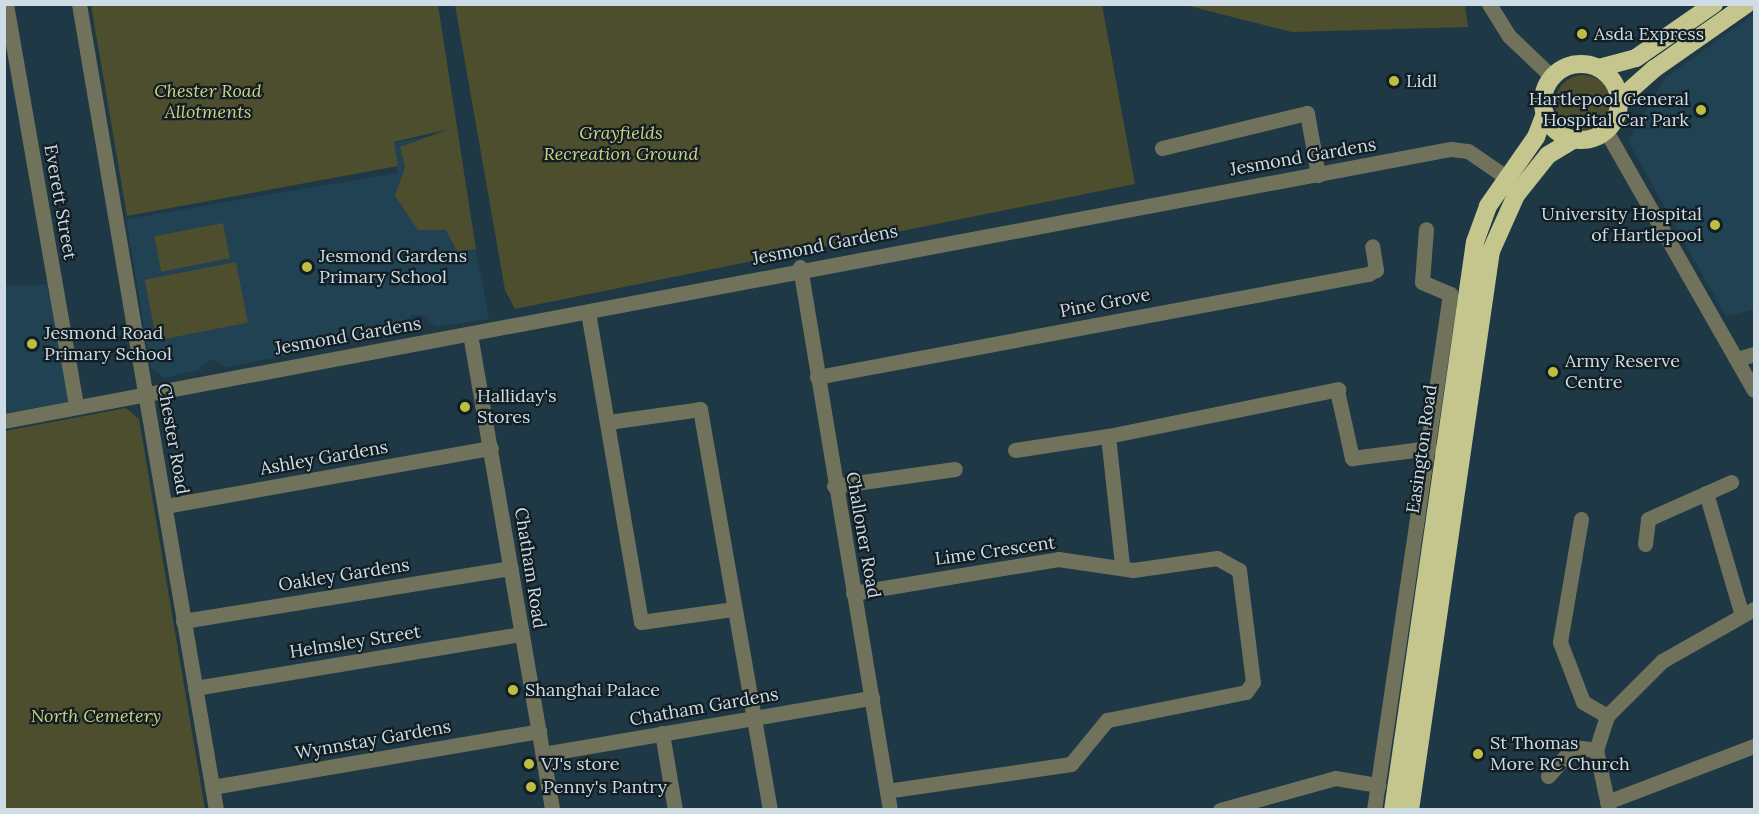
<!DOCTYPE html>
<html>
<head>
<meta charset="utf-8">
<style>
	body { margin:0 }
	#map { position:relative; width:1759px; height:814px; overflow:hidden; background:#1e3845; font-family:Lora,serif }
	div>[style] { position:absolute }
	.built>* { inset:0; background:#204253 }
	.green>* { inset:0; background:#4d4e2d; transform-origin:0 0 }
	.round { border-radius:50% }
	.minor>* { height:15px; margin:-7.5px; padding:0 7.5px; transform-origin:7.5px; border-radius:7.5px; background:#71725b }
	.highway>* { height:18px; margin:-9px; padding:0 9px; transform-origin:9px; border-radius:9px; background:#c4c68e }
	.highway>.ring { margin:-9px; padding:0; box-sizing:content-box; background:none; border:18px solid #c4c68e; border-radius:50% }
	.dots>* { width:16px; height:16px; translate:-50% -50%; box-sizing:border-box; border:3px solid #121e23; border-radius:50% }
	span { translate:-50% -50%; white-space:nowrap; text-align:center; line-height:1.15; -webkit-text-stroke:4.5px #121e23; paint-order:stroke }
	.poi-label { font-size:18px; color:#cedde5 }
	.left { translate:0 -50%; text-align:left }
	.right { translate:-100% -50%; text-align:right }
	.park-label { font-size:18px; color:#d0d280; font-style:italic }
	.street-label { font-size:18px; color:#cedde5 }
	.frame { position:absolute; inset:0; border:6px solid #cedde5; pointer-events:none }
</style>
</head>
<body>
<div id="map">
	<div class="built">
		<div style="clip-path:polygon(1754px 14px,1754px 309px,1726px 317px,1628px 141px,1664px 79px)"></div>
		<div style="clip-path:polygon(453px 132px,489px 319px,436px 327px,422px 315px,410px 316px,402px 332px,358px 342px,343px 333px,334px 346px,226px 367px,211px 359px,198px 370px,164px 378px,151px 367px,126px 219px,398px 173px,393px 143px)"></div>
		<div style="clip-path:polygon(47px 284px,70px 402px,5px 413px,4px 286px)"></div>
	</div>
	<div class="green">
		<div style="clip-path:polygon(91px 5px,438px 5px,476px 249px,457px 251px,446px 230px,418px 230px,395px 196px,405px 167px,400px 147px,449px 129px,394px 142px,398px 166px,127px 216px)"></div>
		<div style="clip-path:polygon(455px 5px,1102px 5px,1135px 184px,515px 309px,505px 290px)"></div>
		<div style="clip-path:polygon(1185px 5px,1465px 5px,1468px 27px,1292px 32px)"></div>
		<div class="round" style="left:1555px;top:75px;width:56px;height:56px"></div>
		<div style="left:223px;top:223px;width:36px;height:70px;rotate:79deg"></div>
		<div style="left:236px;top:262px;width:62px;height:93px;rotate:79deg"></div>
		<div style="clip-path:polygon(126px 408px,139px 419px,205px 809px,5px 809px,5px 431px)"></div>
	</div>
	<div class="minor">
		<div style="left:6px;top:4px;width:409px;rotate:80.1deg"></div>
		<div style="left:79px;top:4px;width:818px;rotate:80.35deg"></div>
		<div style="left:1489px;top:4px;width:38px;rotate:58deg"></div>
		<div style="left:1509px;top:36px;width:59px;rotate:43.6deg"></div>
		<div style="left:1606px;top:131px;width:298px;rotate:60.3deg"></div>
		<div style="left:1162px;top:148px;width:149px;rotate:-13.6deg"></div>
		<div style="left:1307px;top:113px;width:63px;rotate:79.9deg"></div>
		<div style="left:800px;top:267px;width:550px;rotate:80.59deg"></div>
		<div style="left:588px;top:312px;width:314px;rotate:80.3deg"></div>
		<div style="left:641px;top:622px;width:94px;rotate:-8deg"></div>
		<div style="left:470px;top:334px;width:483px;rotate:80.2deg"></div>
		<div style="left:1737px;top:359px;width:18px;rotate:-16deg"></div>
		<div style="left:817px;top:377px;width:561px;rotate:-10.59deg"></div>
		<div style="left:1368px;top:274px;width:9px;rotate:-27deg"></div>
		<div style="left:1376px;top:270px;width:24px;rotate:-99deg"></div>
		<div style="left:1338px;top:395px;width:65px;rotate:77.5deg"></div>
		<div style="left:1352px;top:458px;width:78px;rotate:-7.4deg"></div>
		<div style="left:4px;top:421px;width:1472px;rotate:-10.65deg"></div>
		<div style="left:1451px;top:149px;width:17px;rotate:7deg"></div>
		<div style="left:1468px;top:151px;width:46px;rotate:34.4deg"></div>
		<div style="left:608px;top:422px;width:93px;rotate:-8deg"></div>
		<div style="left:700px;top:409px;width:407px;rotate:80.1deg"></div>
		<div style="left:1015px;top:450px;width:94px;rotate:-8.6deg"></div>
		<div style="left:834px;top:486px;width:122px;rotate:-8deg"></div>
		<div style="left:1706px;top:493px;width:127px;rotate:73.6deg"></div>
		<div style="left:165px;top:506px;width:331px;rotate:-10.1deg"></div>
		<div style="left:1581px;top:519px;width:125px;rotate:99.7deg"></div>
		<div style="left:1560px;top:642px;width:64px;rotate:69deg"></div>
		<div style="left:1583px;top:702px;width:28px;rotate:30deg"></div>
		<div style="left:1645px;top:544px;width:25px;rotate:-83deg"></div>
		<div style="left:1648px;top:519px;width:91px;rotate:-24deg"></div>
		<div style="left:1122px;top:565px;width:130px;rotate:-96.2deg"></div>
		<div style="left:1108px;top:436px;width:235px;rotate:-11.5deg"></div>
		<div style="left:853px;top:593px;width:208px;rotate:-9.4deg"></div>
		<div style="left:1058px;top:559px;width:76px;rotate:8.3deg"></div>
		<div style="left:1133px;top:570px;width:85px;rotate:-8.1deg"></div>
		<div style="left:1217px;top:558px;width:25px;rotate:29deg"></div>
		<div style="left:1239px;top:570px;width:113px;rotate:82.9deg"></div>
		<div style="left:1253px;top:682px;width:12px;rotate:125deg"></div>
		<div style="left:1246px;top:692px;width:142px;rotate:168.6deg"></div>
		<div style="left:1107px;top:720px;width:57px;rotate:129.3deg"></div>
		<div style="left:1071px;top:764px;width:186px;rotate:171.7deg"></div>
		<div style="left:183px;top:621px;width:332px;rotate:-9.2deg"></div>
		<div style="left:195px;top:688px;width:330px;rotate:-9.4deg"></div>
		<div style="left:662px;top:733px;width:78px;rotate:80.4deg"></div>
		<div style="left:543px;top:754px;width:334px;rotate:-9.7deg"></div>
		<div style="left:1548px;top:776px;width:38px;rotate:-49deg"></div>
		<div style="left:1573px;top:747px;width:23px;rotate:7deg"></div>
		<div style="left:212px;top:787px;width:332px;rotate:-9.7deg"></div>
		<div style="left:1607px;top:802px;width:157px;rotate:-20.9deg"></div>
		<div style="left:1220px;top:810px;width:119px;rotate:-15.5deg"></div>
		<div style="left:1335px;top:778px;width:44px;rotate:9.2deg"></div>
		<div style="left:1374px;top:810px;width:522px;rotate:-81.62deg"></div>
		<div style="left:1450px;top:294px;width:30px;rotate:-157deg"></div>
		<div style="left:1422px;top:282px;width:53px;rotate:-85.7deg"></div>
		<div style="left:1609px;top:810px;width:61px;rotate:-102.2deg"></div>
		<div style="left:1596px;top:750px;width:36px;rotate:-72deg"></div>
		<div style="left:1607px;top:716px;width:78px;rotate:-45deg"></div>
		<div style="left:1662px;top:661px;width:106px;rotate:-29.5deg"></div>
	</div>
	<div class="highway">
		<div class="ring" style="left:1543px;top:64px;width:58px;height:58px"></div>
		<div style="left:1599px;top:68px;width:38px;rotate:-15deg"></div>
		<div style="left:1636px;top:58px;width:95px;rotate:-34.7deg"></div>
		<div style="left:1619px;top:100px;width:47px;rotate:-41.5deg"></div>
		<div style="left:1654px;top:69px;width:113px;rotate:-35deg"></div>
		<div style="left:1393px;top:810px;width:574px;rotate:-81.79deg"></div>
		<div style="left:1475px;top:242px;width:38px;rotate:-70deg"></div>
		<div style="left:1488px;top:206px;width:84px;rotate:-55.2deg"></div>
		<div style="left:1536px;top:137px;width:25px;rotate:-69deg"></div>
		<div style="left:1410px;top:810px;width:565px;rotate:-81.76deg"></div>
		<div style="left:1491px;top:251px;width:61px;rotate:-65.9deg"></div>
		<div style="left:1516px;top:195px;width:51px;rotate:-51.3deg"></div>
		<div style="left:1548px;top:155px;width:31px;rotate:-31deg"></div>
	</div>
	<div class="dots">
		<div style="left:1582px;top:34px;background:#bebf42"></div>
		<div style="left:1394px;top:81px;background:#bebf42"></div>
		<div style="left:1701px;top:110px;background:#bebf42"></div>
		<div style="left:1715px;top:225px;background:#bebf42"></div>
		<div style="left:307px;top:267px;background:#bebf42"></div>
		<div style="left:32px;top:344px;background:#bebf42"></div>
		<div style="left:1553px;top:372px;background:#bebf42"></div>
		<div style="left:465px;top:407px;background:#bebf42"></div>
		<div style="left:513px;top:690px;background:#bebf42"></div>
		<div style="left:1478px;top:754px;background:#bebf42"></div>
		<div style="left:529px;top:764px;background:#bebf42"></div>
		<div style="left:531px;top:787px;background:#bebf42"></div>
	</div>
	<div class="poi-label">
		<span class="left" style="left:1594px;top:34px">Asda Express</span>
		<span class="left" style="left:1406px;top:81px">Lidl</span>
		<span class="right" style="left:1689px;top:110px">Hartlepool General<br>Hospital Car Park</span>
		<span class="right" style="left:1702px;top:225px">University Hospital<br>of Hartlepool</span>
		<span class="left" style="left:319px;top:267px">Jesmond Gardens<br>Primary School</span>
		<span class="left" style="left:44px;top:344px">Jesmond Road<br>Primary School</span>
		<span class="left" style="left:1565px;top:372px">Army Reserve<br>Centre</span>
		<span class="left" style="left:477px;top:407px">Halliday's<br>Stores</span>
		<span class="left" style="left:525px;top:690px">Shanghai Palace</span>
		<span class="left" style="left:1490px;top:754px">St Thomas<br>More RC Church</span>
		<span class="left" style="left:541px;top:764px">VJ's store</span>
		<span class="left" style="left:543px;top:787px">Penny's Pantry</span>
	</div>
	<div class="park-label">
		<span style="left:208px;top:102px">Chester Road<br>Allotments</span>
		<span style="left:621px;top:144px">Grayfields<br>Recreation Ground</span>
		<span style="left:96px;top:716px">North Cemetery</span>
	</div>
	<div class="street-label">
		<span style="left:1303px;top:157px;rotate:-10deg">Jesmond Gardens</span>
		<span style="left:60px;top:202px;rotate:80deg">Everett Street</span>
		<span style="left:825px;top:245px;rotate:-11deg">Jesmond Gardens</span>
		<span style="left:1105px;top:303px;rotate:-11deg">Pine Grove</span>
		<span style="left:348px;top:336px;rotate:-10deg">Jesmond Gardens</span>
		<span style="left:173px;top:439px;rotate:80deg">Chester Road</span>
		<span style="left:1422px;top:449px;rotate:-82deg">Easington Road</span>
		<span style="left:324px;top:458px;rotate:-10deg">Ashley Gardens</span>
		<span style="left:863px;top:535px;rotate:80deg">Challoner Road</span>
		<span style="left:995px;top:551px;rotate:-8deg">Lime Crescent</span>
		<span style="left:530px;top:568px;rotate:81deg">Chatham Road</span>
		<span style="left:344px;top:575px;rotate:-9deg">Oakley Gardens</span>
		<span style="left:355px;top:642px;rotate:-9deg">Helmsley Street</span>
		<span style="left:704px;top:707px;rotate:-10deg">Chatham Gardens</span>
		<span style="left:373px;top:740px;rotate:-10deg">Wynnstay Gardens</span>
	</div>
	<div class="frame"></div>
</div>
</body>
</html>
